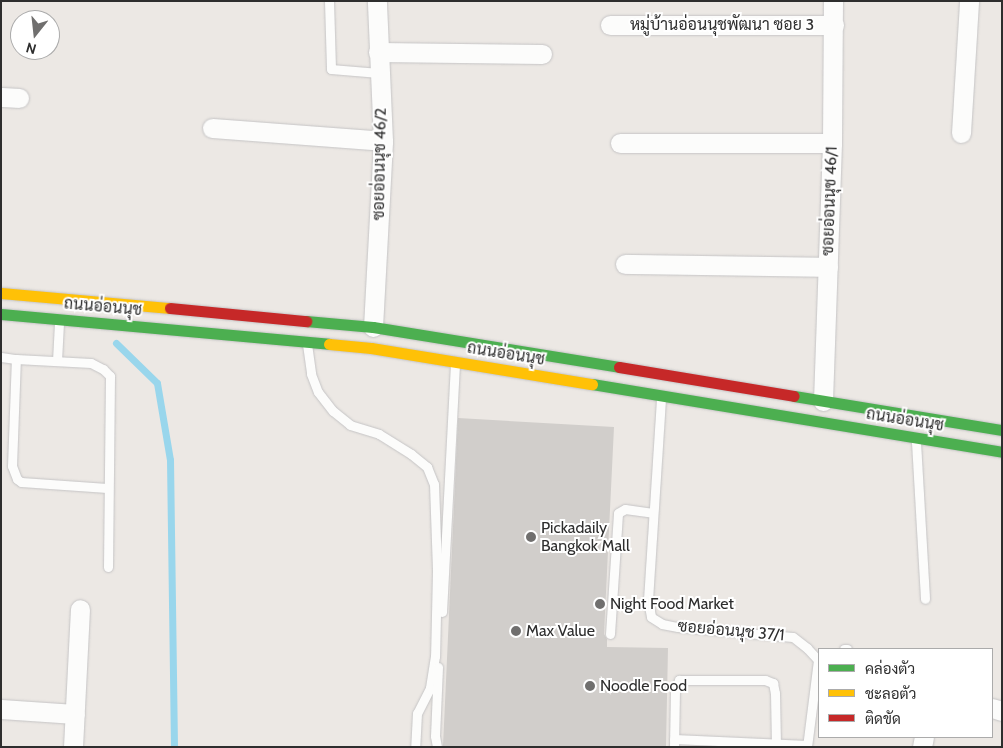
<!DOCTYPE html>
<html>
<head>
<meta charset="utf-8">
<style>
	body { margin:0 }
	#map { position:relative; width:1003px; height:748px; overflow:hidden; background:#ece8e4; font-family:Cabin,Sarabun,sans-serif }
	div>[style] { position:absolute }
	.stream>* { height:7px; margin:-3.5px; padding:0 3.5px; transform-origin:3.5px; border-radius:3.5px; background:#99d6ec }
	.building>* { inset:0; background:#d1cecb }
	.roads { filter:drop-shadow(0 0 1px #c5c4c5) drop-shadow(0 0 1px #c5c4c5) }
	.lane>* { height:9px; margin:-4.5px; padding:0 4.5px; transform-origin:4.5px; border-radius:4.5px; background:#fcfcfb }
	.street>* { height:19px; margin:-9.5px; padding:0 9.5px; transform-origin:9.5px; border-radius:9.5px; background:#fcfcfb }
	.fast>* { height:11px; margin:-5.5px; padding:0 5.5px; transform-origin:5.5px; border-radius:5.5px; background:#4caf50 }
	.slow>* { height:11px; margin:-5.5px; padding:0 5.5px; transform-origin:5.5px; border-radius:5.5px; background:#ffc107 }
	.jam>* { height:11px; margin:-5.5px; padding:0 5.5px; transform-origin:5.5px; border-radius:5.5px; background:#c62828 }
	.dots>* { width:14px; height:14px; translate:-50% -50%; box-sizing:border-box; border:2px solid #fff; border-radius:50% }
	span { translate:-50% -50%; white-space:nowrap; text-align:center; line-height:1.15; -webkit-text-stroke:4px #fff; paint-order:stroke }
	.street-label { font-size:16px; color:#2e2e2e }
	.poi-label { font-size:16px; color:#2e2e2e }
	.left { translate:0 -50%; text-align:left }
	.frame { position:absolute; inset:0; border:2px solid #2e2e2e; pointer-events:none }
	.legend { position:absolute; left:818px; top:648px; width:175px; height:90px; box-sizing:border-box; background:#fff; border:1px solid #ababab; margin:0; padding:6px 9px; list-style:none; font-size:15px; color:#2e2e2e }
	.legend li { display:flex; align-items:center; gap:10px; height:25px }
	.legend b { width:25px; border:1px solid #ababab }
	.north { position:absolute; left:10px; top:10px; width:50px; height:50px; box-sizing:border-box; background:#fff; border:1px solid #ababab; border-radius:50%; rotate:196deg; font-size:14px; font-weight:700; line-height:20px; text-align:center; color:#2e2e2e }
	.north::after { content:''; display:block; margin:auto; width:18px; height:22px; background:#706f6e; clip-path:polygon(50% 0,100% 100%,50% 72%,0 100%) }
</style>
</head>
<body>
<div id="map">
	<div class="stream">
		<div style="left:116px;top:343px;width:57px;rotate:44.3deg"></div>
		<div style="left:157px;top:383px;width:78px;rotate:80.4deg"></div>
		<div style="left:170px;top:460px;width:287px;rotate:89.2deg"></div>
	</div>
	<div class="building">
		<div style="clip-path:polygon(458px 418px,614px 427px,604px 634px,607px 639px,607px 647px,668px 648px,666px 747px,443px 746px)"></div>
	</div>
	<div class="roads">
		<div class="lane">
			<div style="left:329px;top:1px;width:68px;rotate:88.3deg"></div>
			<div style="left:331px;top:69px;width:48px;rotate:4.8deg"></div>
			<div style="left:307px;top:344px;width:30px;rotate:82deg"></div>
			<div style="left:311px;top:374px;width:19px;rotate:69deg"></div>
			<div style="left:318px;top:392px;width:24px;rotate:52deg"></div>
			<div style="left:333px;top:411px;width:22px;rotate:39deg"></div>
			<div style="left:350px;top:425px;width:30px;rotate:17deg"></div>
			<div style="left:379px;top:434px;width:38px;rotate:32deg"></div>
			<div style="left:411px;top:454px;width:21px;rotate:39deg"></div>
			<div style="left:427px;top:467px;width:18px;rotate:68deg"></div>
			<div style="left:434px;top:484px;width:87px;rotate:88deg"></div>
			<div style="left:437px;top:571px;width:85px;rotate:91.3deg"></div>
			<div style="left:435px;top:656px;width:32px;rotate:99deg"></div>
			<div style="left:430px;top:688px;width:28px;rotate:117deg"></div>
			<div style="left:417px;top:713px;width:34px;rotate:93deg"></div>
			<div style="left:1px;top:357px;width:15px;rotate:8deg"></div>
			<div style="left:57px;top:361px;width:38px;rotate:-87deg"></div>
			<div style="left:661px;top:399px;width:202px;rotate:93.7deg"></div>
			<div style="left:648px;top:601px;width:16px;rotate:79deg"></div>
			<div style="left:651px;top:617px;width:13px;rotate:32deg"></div>
			<div style="left:662px;top:624px;width:16px;rotate:11deg"></div>
			<div style="left:678px;top:627px;width:115px;rotate:5deg"></div>
			<div style="left:793px;top:637px;width:18px;rotate:38deg"></div>
			<div style="left:807px;top:648px;width:16px;rotate:47deg"></div>
			<div style="left:818px;top:660px;width:88px;rotate:97.2deg"></div>
			<div style="left:916px;top:442px;width:157px;rotate:86.7deg"></div>
			<div style="left:107px;top:488px;width:86px;rotate:-176deg"></div>
			<div style="left:21px;top:482px;width:5px;rotate:-143deg"></div>
			<div style="left:17px;top:479px;width:14px;rotate:-111deg"></div>
			<div style="left:12px;top:466px;width:107px;rotate:-87.9deg"></div>
			<div style="left:16px;top:359px;width:75px;rotate:3.1deg"></div>
			<div style="left:91px;top:363px;width:13px;rotate:27deg"></div>
			<div style="left:103px;top:369px;width:10px;rotate:45deg"></div>
			<div style="left:110px;top:376px;width:191px;rotate:90.6deg"></div>
			<div style="left:442px;top:612px;width:247px;rotate:-87deg"></div>
			<div style="left:610px;top:634px;width:121px;rotate:-86.2deg"></div>
			<div style="left:618px;top:513px;width:8px;rotate:-30deg"></div>
			<div style="left:625px;top:509px;width:28px;rotate:8deg"></div>
			<div style="left:844px;top:649px;width:3px"></div>
			<div style="left:674px;top:739px;width:133px;rotate:2.6deg"></div>
			<div style="left:437px;top:747px;width:11px;rotate:-100deg"></div>
			<div style="left:435px;top:736px;width:69px;rotate:-87.5deg"></div>
			<div style="left:674px;top:747px;width:56px;rotate:-89deg"></div>
			<div style="left:675px;top:691px;width:12px;rotate:-70deg"></div>
			<div style="left:679px;top:680px;width:86px"></div>
			<div style="left:765px;top:680px;width:9px;rotate:21deg"></div>
			<div style="left:773px;top:683px;width:10px;rotate:79deg"></div>
			<div style="left:775px;top:693px;width:50px;rotate:88.9deg"></div>
		</div>
		<div class="street">
			<div style="left:610px;top:25px;width:224px"></div>
			<div style="left:378px;top:52px;width:164px;rotate:0.7deg"></div>
			<div style="left:1px;top:97px;width:18px;rotate:3deg"></div>
			<div style="left:212px;top:128px;width:171px;rotate:4.3deg"></div>
			<div style="left:961px;top:133px;width:132px;rotate:-86.5deg"></div>
			<div style="left:620px;top:143px;width:212px"></div>
			<div style="left:625px;top:264px;width:203px;rotate:0.8deg"></div>
			<div style="left:373px;top:327px;width:186px;rotate:-86.9deg"></div>
			<div style="left:383px;top:141px;width:140px;rotate:-92.5deg"></div>
			<div style="left:823px;top:401px;width:258px;rotate:-88deg"></div>
			<div style="left:832px;top:143px;width:142px;rotate:-89.6deg"></div>
			<div style="left:992px;top:708px;width:10px;rotate:17deg"></div>
			<div style="left:1px;top:709px;width:74px;rotate:3.9deg"></div>
			<div style="left:73px;top:747px;width:138px;rotate:-87.1deg"></div>
			<div style="left:922px;top:747px;width:10px;rotate:-79deg"></div>
		</div>
		<div class="fast">
			<div style="left:1px;top:314px;width:329px;rotate:5.2deg"></div>
			<div style="left:306px;top:321px;width:67px;rotate:5.1deg"></div>
			<div style="left:373px;top:327px;width:249px;rotate:9.2deg"></div>
			<div style="left:592px;top:384px;width:416px;rotate:9.4deg"></div>
			<div style="left:794px;top:396px;width:211px;rotate:9.3deg"></div>
		</div>
		<div class="slow">
			<div style="left:1px;top:293px;width:170px;rotate:5.1deg"></div>
			<div style="left:329px;top:344px;width:42px;rotate:5.4deg"></div>
			<div style="left:371px;top:348px;width:224px;rotate:9.3deg"></div>
		</div>
		<div class="jam">
			<div style="left:170px;top:308px;width:137px;rotate:5.5deg"></div>
			<div style="left:619px;top:367px;width:177px;rotate:9.4deg"></div>
		</div>
	</div>
	<div class="dots">
		<div style="left:531px;top:537px;background:#706f6e"></div>
		<div style="left:600px;top:604px;background:#706f6e"></div>
		<div style="left:516px;top:631px;background:#706f6e"></div>
		<div style="left:590px;top:686px;background:#706f6e"></div>
	</div>
	<div class="street-label">
		<span style="left:722px;top:25px">หมู่บ้านอ่อนนุชพัฒนา ซอย 3</span>
		<span style="left:380px;top:164px;rotate:-89deg">ซอยอ่อนนุช 46/2</span>
		<span style="left:830px;top:201px;rotate:-88deg">ซอยอ่อนนุช 46/1</span>
		<span style="left:103px;top:307px;rotate:5deg">ถนนอ่อนนุช</span>
		<span style="left:506px;top:354px;rotate:9deg">ถนนอ่อนนุช</span>
		<span style="left:905px;top:420px;rotate:9deg">ถนนอ่อนนุช</span>
		<span style="left:731px;top:631px;rotate:5deg">ซอยอ่อนนุช 37/1</span>
	</div>
	<div class="poi-label">
		<span class="left" style="left:541px;top:537px">Pickadaily<br>Bangkok Mall</span>
		<span class="left" style="left:610px;top:604px">Night Food Market</span>
		<span class="left" style="left:526px;top:631px">Max Value</span>
		<span class="left" style="left:600px;top:686px">Noodle Food</span>
	</div>
	<div class="frame"></div>
	<ul class="legend">
	<li><b style="height:6px;background:#4caf50"></b>คล่องตัว</li>
	<li><b style="height:6px;background:#ffc107"></b>ชะลอตัว</li>
	<li><b style="height:6px;background:#c62828"></b>ติดขัด</li>
	</ul>
	<div class="north">N</div>
</div>
</body>
</html>
